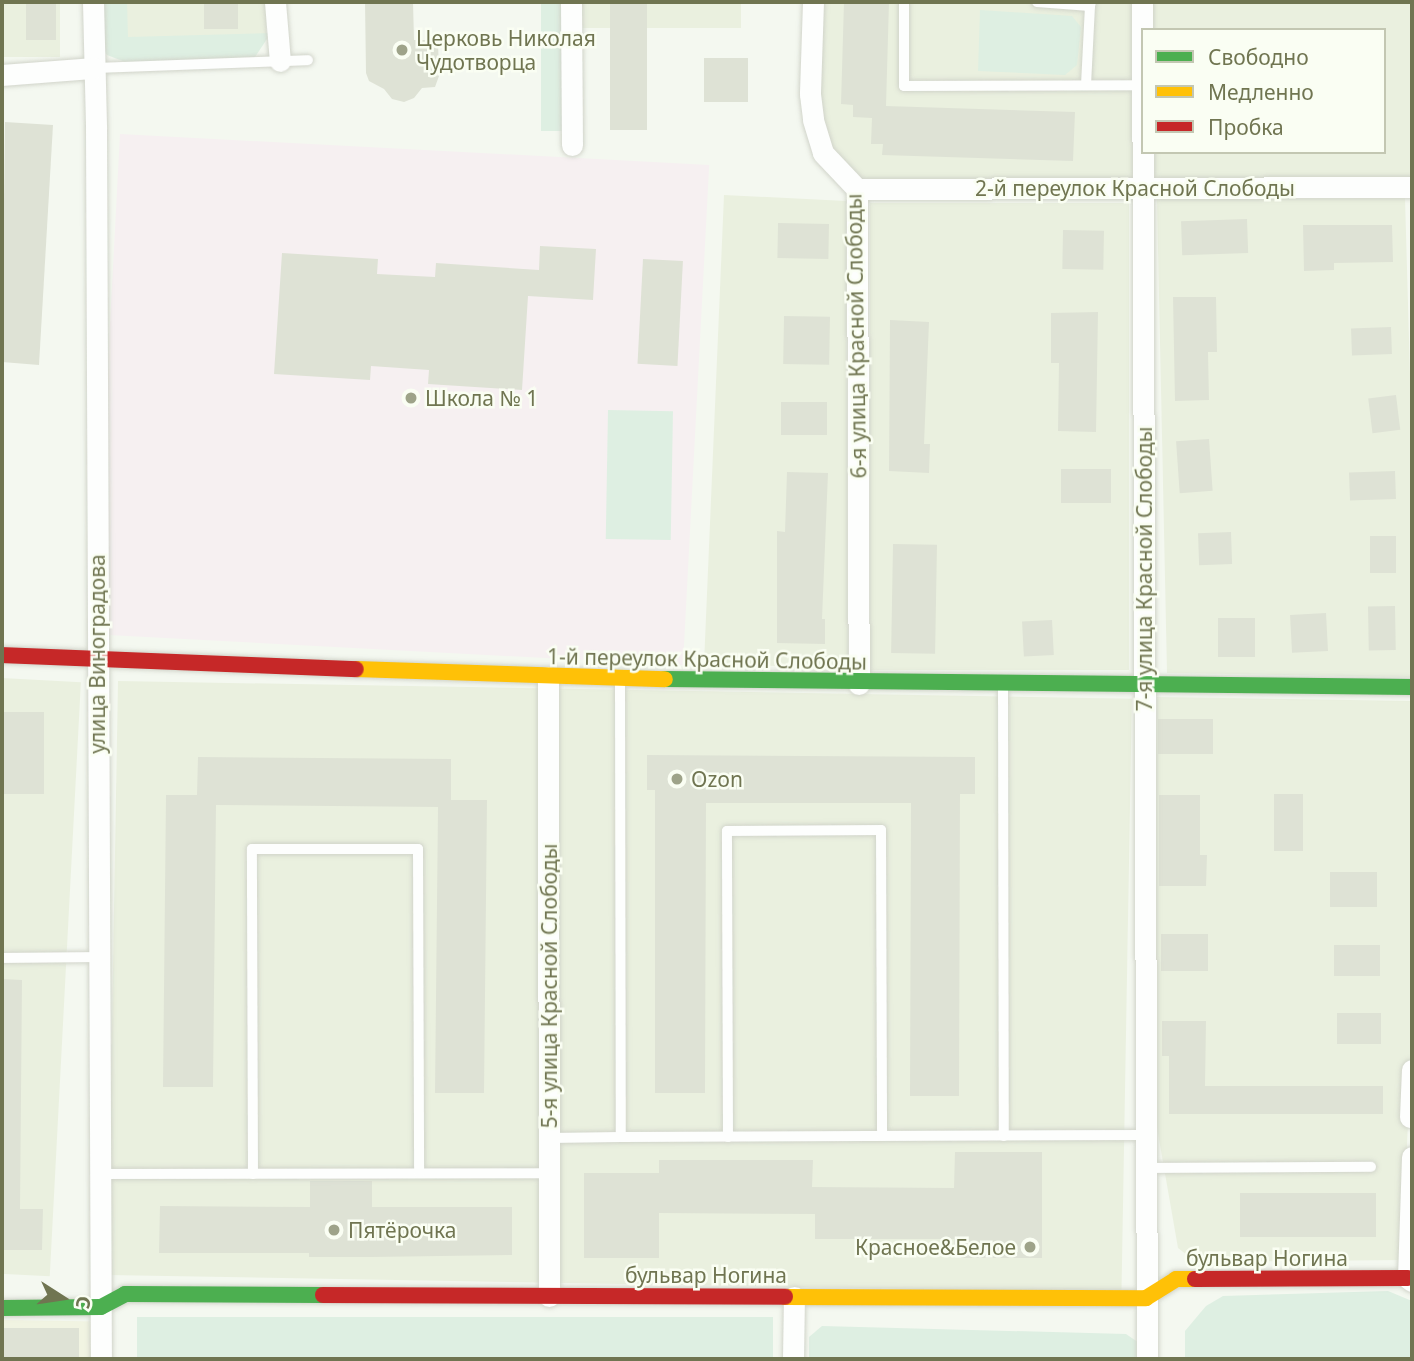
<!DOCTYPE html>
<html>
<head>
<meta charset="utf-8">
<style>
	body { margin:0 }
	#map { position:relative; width:1414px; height:1361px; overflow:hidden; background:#f4f8f0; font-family:"Noto Sans",sans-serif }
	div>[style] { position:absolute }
	.residential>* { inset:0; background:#eaf0df; transform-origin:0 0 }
	.commercial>* { inset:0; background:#f1f4e2; transform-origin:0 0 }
	.education>* { inset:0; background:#f6f0f1; transform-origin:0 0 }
	.green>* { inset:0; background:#deefe2; transform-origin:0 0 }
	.building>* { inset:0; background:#dee2d5; transform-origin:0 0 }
	.roads { filter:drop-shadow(0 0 2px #d1d4ca) drop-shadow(0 0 2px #d1d4ca) }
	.lane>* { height:10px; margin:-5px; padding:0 5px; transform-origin:5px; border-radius:5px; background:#fdfefd }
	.street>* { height:21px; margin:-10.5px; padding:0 10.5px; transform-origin:10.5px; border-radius:10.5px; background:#fdfefd }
	.fast>* { height:16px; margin:-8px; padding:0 8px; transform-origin:8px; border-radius:8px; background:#4caf50 }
	.slow>* { height:16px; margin:-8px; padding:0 8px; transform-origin:8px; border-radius:8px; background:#ffc107 }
	.jam>* { height:16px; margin:-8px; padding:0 8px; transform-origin:8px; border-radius:8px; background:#c62828 }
	.dots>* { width:19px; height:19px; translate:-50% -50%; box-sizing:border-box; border:4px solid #fafef3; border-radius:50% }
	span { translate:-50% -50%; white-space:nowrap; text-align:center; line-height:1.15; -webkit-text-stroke:5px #fafef3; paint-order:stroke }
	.poi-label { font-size:21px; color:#707551 }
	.left { translate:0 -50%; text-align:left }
	.right { translate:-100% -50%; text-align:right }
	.street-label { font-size:21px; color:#707551 }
	.frame { position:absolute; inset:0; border:4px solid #707551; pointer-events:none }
	.legend { position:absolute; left:1141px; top:28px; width:245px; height:126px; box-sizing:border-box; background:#fafef3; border:2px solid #c3c7b2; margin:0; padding:9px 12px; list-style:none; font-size:21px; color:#707551 }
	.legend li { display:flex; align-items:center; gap:14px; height:35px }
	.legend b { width:35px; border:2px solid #c3c7b2 }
	.north { position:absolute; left:28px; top:1263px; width:70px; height:70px; -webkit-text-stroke:5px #fafef3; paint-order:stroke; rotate:102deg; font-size:19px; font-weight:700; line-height:28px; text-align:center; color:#707551 }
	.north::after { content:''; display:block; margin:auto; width:24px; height:32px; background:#707551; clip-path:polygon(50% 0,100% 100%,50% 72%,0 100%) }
</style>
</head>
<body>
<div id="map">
	<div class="residential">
		<div style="left:2px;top:2px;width:58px;height:55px"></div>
		<div style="left:127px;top:2px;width:139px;height:35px"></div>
		<div style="left:571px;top:2px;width:170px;height:26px"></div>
		<div style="clip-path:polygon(evenodd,813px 2px,1412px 2px,1412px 187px,857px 189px,823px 153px,813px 2px,1143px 30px,1384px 30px,1384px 152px,1143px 152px,1143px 30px)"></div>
		<div style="clip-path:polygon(724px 195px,846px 201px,848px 668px,704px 664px)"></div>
		<div style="clip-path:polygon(1405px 198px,1412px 445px,1412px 677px,1167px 673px,1157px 199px)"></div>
		<div style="left:870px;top:203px;width:259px;height:467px"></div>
		<div style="left:2px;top:678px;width:79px;height:595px;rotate:3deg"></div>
		<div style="left:118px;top:681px;width:1014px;height:594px;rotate:1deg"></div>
		<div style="clip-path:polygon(1157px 697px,1412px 701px,1410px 1075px,1402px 1260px,1196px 1262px,1178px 1248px,1149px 1082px)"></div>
	</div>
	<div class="commercial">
		<div style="left:2px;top:1320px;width:93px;height:39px;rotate:1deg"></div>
	</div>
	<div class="education">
		<div style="left:120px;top:134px;width:590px;height:501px;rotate:3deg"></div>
	</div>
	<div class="green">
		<div style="clip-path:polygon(99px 2px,127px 2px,128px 37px,271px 33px,255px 57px,128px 63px,107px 55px,100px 45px)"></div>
		<div style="left:541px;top:2px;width:25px;height:129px"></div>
		<div style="clip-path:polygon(980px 10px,1072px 16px,1081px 27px,1077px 65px,1065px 75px,978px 71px)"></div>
		<div style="left:608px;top:410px;width:65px;height:129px;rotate:1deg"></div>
		<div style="clip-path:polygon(1388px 1291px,1412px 1301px,1412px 1359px,1185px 1359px,1185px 1331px,1206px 1306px,1223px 1296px)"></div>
		<div style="left:773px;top:1317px;width:42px;height:636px;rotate:90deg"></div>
		<div style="clip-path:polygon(822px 1326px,1126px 1334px,1148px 1349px,1148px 1359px,809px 1359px,809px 1337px)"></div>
	</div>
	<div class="building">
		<div style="left:26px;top:2px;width:30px;height:38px"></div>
		<div style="left:204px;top:2px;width:34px;height:27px"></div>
		<div style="clip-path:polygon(365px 2px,413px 2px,414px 40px,438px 40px,439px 76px,435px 87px,422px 88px,414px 98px,404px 102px,392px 99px,384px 89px,369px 81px,366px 73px)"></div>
		<div style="left:610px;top:2px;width:37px;height:128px"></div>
		<div style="clip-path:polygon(844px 2px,889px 2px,886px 106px,1075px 112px,1073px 161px,882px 155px,883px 144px,871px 144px,872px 118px,853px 117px,853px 105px,841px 104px)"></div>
		<div style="left:704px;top:58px;width:44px;height:44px"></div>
		<div style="clip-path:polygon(5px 122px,53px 125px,39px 365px,2px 362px)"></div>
		<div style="left:1247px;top:219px;width:34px;height:66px;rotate:88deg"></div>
		<div style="left:778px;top:223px;width:51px;height:35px;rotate:1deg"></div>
		<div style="clip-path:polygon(1303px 225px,1392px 225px,1393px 262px,1334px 263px,1334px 270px,1304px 271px)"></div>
		<div style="left:1063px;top:230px;width:41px;height:39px;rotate:1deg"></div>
		<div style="clip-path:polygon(540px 246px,596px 249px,593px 300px,528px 296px,522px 390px,428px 384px,429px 370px,371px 366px,370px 380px,274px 374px,282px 253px,378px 259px,377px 274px,435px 277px,436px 263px,539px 270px)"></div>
		<div style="left:643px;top:259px;width:40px;height:105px;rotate:3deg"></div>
		<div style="clip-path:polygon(1173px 297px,1216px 297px,1217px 352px,1208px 352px,1209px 400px,1175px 401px)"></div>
		<div style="clip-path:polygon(1098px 312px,1096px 432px,1058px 431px,1059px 363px,1051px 363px,1051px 313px)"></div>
		<div style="left:784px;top:316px;width:46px;height:48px;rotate:1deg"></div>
		<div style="clip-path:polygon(890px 320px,929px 322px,924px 444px,930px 444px,929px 473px,889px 471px)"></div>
		<div style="left:1391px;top:327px;width:27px;height:40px;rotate:88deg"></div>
		<div style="left:1396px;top:395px;width:35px;height:28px;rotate:83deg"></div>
		<div style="left:781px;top:402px;width:46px;height:33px"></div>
		<div style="left:1209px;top:439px;width:52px;height:33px;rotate:86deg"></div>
		<div style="left:1061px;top:469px;width:50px;height:34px"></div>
		<div style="left:1395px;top:471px;width:28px;height:46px;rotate:88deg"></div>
		<div style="clip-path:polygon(787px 472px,828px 473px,822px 619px,825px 619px,825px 644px,777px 643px,777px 531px,785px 532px)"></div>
		<div style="left:1231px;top:532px;width:32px;height:33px;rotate:88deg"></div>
		<div style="left:1370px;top:536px;width:26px;height:37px"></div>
		<div style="left:893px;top:544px;width:44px;height:109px;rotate:1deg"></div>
		<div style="left:1395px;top:606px;width:44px;height:27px;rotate:89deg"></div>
		<div style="left:1326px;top:613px;width:38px;height:36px;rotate:87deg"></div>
		<div style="left:1218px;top:618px;width:37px;height:39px"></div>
		<div style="left:1052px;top:620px;width:35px;height:30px;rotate:87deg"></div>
		<div style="left:2px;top:712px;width:42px;height:82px"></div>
		<div style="left:1158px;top:719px;width:55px;height:35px"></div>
		<div style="clip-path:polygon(647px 755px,975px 757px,975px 794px,960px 794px,959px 1096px,910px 1096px,911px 803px,706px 803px,705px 1093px,655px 1093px,655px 790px,647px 790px)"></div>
		<div style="clip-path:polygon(198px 757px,451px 759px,451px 800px,487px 800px,484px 1093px,435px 1093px,438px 807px,216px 805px,213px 1087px,163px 1087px,166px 795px,197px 795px)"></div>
		<div style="left:1303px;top:794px;width:57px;height:29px;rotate:90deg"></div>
		<div style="clip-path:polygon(1159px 795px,1200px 795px,1200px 855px,1207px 855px,1206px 886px,1159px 886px)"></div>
		<div style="left:1330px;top:872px;width:47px;height:35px"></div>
		<div style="left:1161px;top:934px;width:47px;height:37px"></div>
		<div style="left:1334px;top:945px;width:46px;height:31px"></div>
		<div style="clip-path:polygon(2px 979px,22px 980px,20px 1209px,43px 1209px,42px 1250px,2px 1250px)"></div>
		<div style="left:1337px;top:1013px;width:44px;height:31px"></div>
		<div style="clip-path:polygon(1162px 1021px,1206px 1021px,1205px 1086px,1383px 1086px,1383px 1114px,1169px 1114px,1169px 1056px,1162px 1056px)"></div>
		<div style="clip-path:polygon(955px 1152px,1042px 1152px,1042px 1258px,954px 1258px,954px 1239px,815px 1239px,815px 1214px,659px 1213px,659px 1258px,584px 1258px,584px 1173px,659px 1173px,659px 1160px,813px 1160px,812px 1187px,954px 1188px)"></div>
		<div style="clip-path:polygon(310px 1181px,372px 1181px,372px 1207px,512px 1207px,512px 1255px,372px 1257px,309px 1257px,309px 1253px,159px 1253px,160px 1206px,310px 1207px)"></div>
		<div style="left:1240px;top:1193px;width:136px;height:44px"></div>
		<div style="left:79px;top:1328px;width:31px;height:77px;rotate:90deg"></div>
	</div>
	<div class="roads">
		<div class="lane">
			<div style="left:904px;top:2px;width:84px;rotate:90deg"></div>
			<div style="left:904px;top:86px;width:238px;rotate:-0.2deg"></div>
			<div style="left:1037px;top:2px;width:53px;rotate:4.3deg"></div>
			<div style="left:1090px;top:6px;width:4px;rotate:-76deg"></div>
			<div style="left:94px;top:68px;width:214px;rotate:-2.1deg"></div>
			<div style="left:1086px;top:85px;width:79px;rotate:-87.1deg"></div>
			<div style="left:620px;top:682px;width:455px;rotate:89.9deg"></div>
			<div style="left:621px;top:1137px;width:524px;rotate:-0.22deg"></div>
			<div style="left:1003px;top:685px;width:451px;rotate:89.9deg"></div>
			<div style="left:2px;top:958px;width:96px;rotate:-0.6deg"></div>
			<div style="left:728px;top:1137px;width:306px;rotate:-90.2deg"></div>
			<div style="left:727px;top:831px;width:154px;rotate:-0.4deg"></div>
			<div style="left:881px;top:830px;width:306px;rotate:89.8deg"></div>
			<div style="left:549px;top:1138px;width:72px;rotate:-0.8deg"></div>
			<div style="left:1145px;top:1168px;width:226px;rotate:-0.3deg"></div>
			<div style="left:99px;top:1174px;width:451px;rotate:-0.1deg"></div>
			<div style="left:253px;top:1174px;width:325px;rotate:-90.2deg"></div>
			<div style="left:252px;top:849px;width:166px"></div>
			<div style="left:418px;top:849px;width:324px;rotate:89.8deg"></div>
		</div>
		<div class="street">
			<div style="left:93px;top:2px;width:127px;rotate:88.6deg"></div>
			<div style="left:96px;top:129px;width:1230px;rotate:89.77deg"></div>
			<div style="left:275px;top:2px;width:59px;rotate:85.2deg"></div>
			<div style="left:571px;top:2px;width:143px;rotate:89.6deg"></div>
			<div style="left:813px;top:2px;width:92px;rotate:91.9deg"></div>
			<div style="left:810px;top:94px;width:26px;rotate:83deg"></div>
			<div style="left:813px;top:120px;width:34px;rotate:73deg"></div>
			<div style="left:823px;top:153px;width:50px;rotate:46.6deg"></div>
			<div style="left:857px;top:189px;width:495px;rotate:89.8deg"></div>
			<div style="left:1142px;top:2px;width:1357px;rotate:89.79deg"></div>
			<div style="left:2px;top:75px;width:92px;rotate:-4.4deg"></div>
			<div style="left:857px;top:189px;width:555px;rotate:-0.21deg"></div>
			<div style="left:548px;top:677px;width:619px;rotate:89.91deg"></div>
			<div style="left:1410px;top:1117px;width:47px;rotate:-87.6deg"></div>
			<div style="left:1412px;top:1157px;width:121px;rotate:91.9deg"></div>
			<div style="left:1408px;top:1278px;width:5px;rotate:37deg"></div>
			<div style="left:793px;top:1359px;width:62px;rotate:-89.1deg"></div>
		</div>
		<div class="fast">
			<div style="left:665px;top:679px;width:747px;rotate:0.61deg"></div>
			<div style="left:2px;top:1308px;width:99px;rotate:-0.6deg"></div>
			<div style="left:101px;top:1307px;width:27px;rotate:-28deg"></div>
			<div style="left:125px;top:1294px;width:198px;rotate:0.3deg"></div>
		</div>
		<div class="slow">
			<div style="left:356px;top:669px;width:309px;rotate:1.9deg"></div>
			<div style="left:785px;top:1297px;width:361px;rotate:0.2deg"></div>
			<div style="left:1146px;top:1298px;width:36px;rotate:-32deg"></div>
			<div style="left:1176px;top:1279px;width:19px"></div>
		</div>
		<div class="jam">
			<div style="left:2px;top:655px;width:354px;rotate:2.3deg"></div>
			<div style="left:1195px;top:1279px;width:213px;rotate:-0.3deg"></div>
			<div style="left:323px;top:1295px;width:462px;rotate:0.2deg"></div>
		</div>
	</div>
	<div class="dots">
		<div style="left:402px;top:50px;background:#9ea389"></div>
		<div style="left:411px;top:398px;background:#9ea389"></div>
		<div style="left:677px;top:779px;background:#9ea389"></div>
		<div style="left:334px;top:1230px;background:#9ea389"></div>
		<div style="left:1030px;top:1247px;background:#9ea389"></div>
	</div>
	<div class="poi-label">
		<span class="left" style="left:416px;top:50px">Церковь Николая<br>Чудотворца</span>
		<span class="left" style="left:425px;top:398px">Школа № 1</span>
		<span class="left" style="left:691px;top:779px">Ozon</span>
		<span class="left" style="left:348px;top:1230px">Пятёрочка</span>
		<span class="right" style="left:1016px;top:1247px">Красное&amp;Белое</span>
	</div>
	<div class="street-label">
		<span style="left:1135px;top:188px">2-й переулок Красной Слободы</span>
		<span style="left:856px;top:336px;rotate:-91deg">6-я улица Красной Слободы</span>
		<span style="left:1144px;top:569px;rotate:-90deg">7-я улица Красной Слободы</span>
		<span style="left:97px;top:654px;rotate:-90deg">улица Виноградова</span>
		<span style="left:707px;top:659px;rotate:1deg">1-й переулок Красной Слободы</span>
		<span style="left:549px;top:986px;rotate:-90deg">5-я улица Красной Слободы</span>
		<span style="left:1267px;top:1258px">бульвар Ногина</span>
		<span style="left:706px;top:1275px">бульвар Ногина</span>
	</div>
	<div class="frame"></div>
	<ul class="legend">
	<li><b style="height:9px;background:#4caf50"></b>Свободно</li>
	<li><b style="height:9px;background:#ffc107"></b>Медленно</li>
	<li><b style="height:9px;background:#c62828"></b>Пробка</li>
	</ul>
	<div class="north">С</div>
</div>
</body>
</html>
